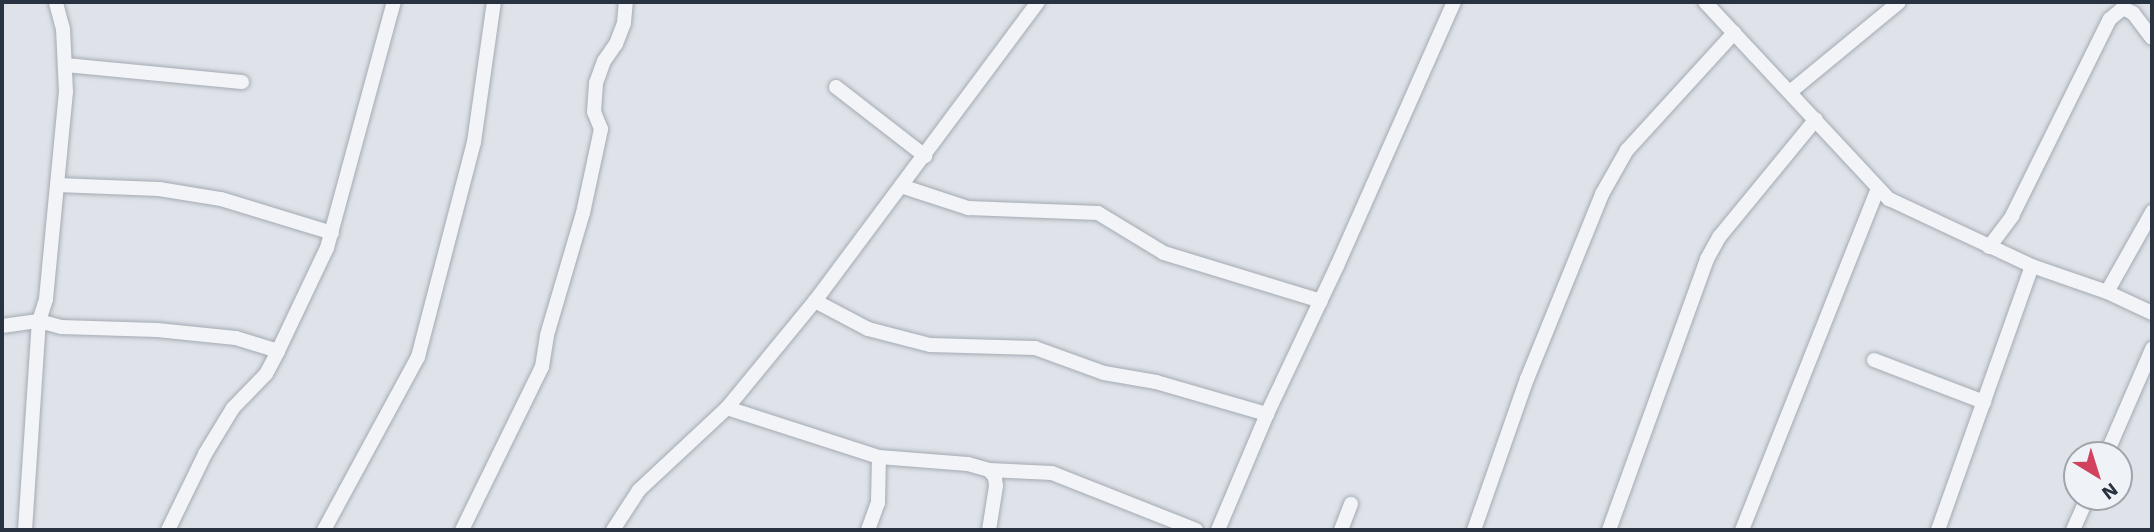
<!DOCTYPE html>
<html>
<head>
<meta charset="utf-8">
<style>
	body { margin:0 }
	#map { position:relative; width:2154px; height:532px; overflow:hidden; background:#dfe3e9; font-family:"Work Sans",sans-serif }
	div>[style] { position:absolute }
	.roads { filter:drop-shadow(0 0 2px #a4aab3) drop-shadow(0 0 2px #a4aab3) }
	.minor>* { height:14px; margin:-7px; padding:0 7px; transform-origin:7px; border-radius:7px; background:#f2f4f7 }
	span { translate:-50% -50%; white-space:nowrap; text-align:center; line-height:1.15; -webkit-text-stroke:5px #eff2f6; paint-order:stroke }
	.frame { position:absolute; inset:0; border:4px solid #283240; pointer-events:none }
	.north { position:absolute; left:2063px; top:441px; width:70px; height:70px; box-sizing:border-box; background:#eff2f6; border:2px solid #9fa5ad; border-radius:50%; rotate:142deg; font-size:19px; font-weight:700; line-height:28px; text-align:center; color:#283240 }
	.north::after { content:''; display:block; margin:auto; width:24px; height:32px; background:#d0425d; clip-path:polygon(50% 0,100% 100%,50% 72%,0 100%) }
</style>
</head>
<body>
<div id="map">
	<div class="roads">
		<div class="minor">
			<div style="left:1705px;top:2px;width:270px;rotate:47deg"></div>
			<div style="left:1889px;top:199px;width:158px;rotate:25.1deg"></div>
			<div style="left:2032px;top:266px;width:79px;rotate:19.1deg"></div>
			<div style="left:2107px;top:292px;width:50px;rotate:25deg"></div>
			<div style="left:65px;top:65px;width:178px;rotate:5.5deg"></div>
			<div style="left:836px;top:87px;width:113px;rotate:37.8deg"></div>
			<div style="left:1790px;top:92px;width:141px;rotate:-39.5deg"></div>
			<div style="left:57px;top:185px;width:102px;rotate:2.2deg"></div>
			<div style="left:159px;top:189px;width:63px;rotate:9.2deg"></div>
			<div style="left:221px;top:199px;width:116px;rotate:17deg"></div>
			<div style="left:901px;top:186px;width:71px;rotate:18.2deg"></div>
			<div style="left:968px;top:208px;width:130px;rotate:2.2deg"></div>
			<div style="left:1098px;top:213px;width:77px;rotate:31.2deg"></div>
			<div style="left:1164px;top:253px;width:164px;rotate:17deg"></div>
			<div style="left:1989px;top:247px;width:39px;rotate:-53deg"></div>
			<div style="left:2012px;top:216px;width:220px;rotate:-63.6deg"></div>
			<div style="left:2110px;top:19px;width:17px;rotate:-40deg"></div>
			<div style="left:2123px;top:8px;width:11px;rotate:27deg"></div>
			<div style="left:2133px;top:13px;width:31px;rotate:53deg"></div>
			<div style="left:2107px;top:292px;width:92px;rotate:-60.6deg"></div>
			<div style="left:815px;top:301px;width:60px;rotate:27.8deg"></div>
			<div style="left:868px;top:329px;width:64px;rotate:14.5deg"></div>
			<div style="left:930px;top:345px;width:105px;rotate:1.6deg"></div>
			<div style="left:1035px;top:348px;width:73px;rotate:19.9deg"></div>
			<div style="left:1104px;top:373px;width:53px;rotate:9.8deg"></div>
			<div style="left:1156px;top:382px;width:116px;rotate:16.1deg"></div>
			<div style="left:2px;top:326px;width:37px;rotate:-8deg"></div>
			<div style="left:39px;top:321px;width:23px;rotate:-72deg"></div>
			<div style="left:46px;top:299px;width:208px;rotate:-84.5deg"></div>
			<div style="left:66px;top:92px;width:63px;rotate:-92.7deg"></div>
			<div style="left:63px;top:29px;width:28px;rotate:-105deg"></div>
			<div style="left:1874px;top:360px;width:118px;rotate:20.9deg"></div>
			<div style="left:727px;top:408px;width:160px;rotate:17.9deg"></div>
			<div style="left:879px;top:457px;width:89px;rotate:4.5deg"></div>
			<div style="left:968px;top:464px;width:22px;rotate:16deg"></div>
			<div style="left:989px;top:470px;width:9px;rotate:49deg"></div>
			<div style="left:995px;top:477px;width:9px;rotate:84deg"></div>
			<div style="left:996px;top:486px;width:45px;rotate:99deg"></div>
			<div style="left:2106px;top:455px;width:116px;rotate:-66.5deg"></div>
			<div style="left:989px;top:470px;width:63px;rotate:2.7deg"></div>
			<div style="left:1052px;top:473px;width:155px;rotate:21.6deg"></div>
			<div style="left:25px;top:530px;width:209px;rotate:-86.2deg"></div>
			<div style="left:39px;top:321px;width:23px;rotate:15deg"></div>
			<div style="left:61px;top:327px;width:96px;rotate:1.8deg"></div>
			<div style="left:157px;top:330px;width:79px;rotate:5.8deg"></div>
			<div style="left:236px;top:338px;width:44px;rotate:17.2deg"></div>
			<div style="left:278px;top:351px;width:114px;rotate:-64.6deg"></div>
			<div style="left:327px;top:248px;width:255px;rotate:-74.8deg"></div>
			<div style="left:168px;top:530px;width:85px;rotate:-64deg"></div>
			<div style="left:205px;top:454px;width:54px;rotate:-58.7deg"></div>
			<div style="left:233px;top:408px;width:47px;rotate:-45.9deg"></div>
			<div style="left:266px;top:374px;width:26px;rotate:-62deg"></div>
			<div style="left:324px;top:530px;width:197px;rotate:-61.5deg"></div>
			<div style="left:418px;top:357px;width:222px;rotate:-75.4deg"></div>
			<div style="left:474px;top:142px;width:141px;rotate:-81.9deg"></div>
			<div style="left:462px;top:530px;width:182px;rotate:-63.9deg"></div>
			<div style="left:542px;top:367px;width:32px;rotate:-81deg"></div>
			<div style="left:547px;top:335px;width:127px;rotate:-73.6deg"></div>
			<div style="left:583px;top:213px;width:86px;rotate:-77.9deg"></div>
			<div style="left:601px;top:129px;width:18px;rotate:-112deg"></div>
			<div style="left:594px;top:112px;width:29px;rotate:-86deg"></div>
			<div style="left:596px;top:83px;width:23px;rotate:-70deg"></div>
			<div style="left:604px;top:61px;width:21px;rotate:-55deg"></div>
			<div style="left:616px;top:44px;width:22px;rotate:-69deg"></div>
			<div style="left:624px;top:23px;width:21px;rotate:-85deg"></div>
			<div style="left:613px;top:530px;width:48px;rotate:-57deg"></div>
			<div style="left:639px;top:490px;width:120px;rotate:-43deg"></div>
			<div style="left:727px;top:408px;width:139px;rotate:-50.6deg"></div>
			<div style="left:815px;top:301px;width:373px;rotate:-53.3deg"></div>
			<div style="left:868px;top:530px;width:29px;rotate:-70deg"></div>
			<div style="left:878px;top:503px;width:46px;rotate:-88.8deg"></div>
			<div style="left:1218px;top:530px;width:126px;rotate:-67.1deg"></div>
			<div style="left:1267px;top:414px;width:164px;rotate:-64.7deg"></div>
			<div style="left:1337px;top:266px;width:289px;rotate:-66.1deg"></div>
			<div style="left:1341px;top:530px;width:28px;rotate:-69deg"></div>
			<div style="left:1474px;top:530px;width:160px;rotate:-70.7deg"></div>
			<div style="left:1527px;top:379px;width:200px;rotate:-67.9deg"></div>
			<div style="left:1602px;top:194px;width:51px;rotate:-60.4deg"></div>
			<div style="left:1627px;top:150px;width:159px;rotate:-47.6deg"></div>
			<div style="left:1609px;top:530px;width:288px;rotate:-70.1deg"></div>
			<div style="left:1707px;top:259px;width:26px;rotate:-61deg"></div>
			<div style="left:1720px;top:236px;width:151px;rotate:-50.6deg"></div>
			<div style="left:1742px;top:530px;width:367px;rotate:-68.3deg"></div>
			<div style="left:1938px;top:530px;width:280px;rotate:-70.4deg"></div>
			<div style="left:2073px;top:530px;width:36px;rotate:-66deg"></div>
		</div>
	</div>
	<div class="frame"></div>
	<div class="north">N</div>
</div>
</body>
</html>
